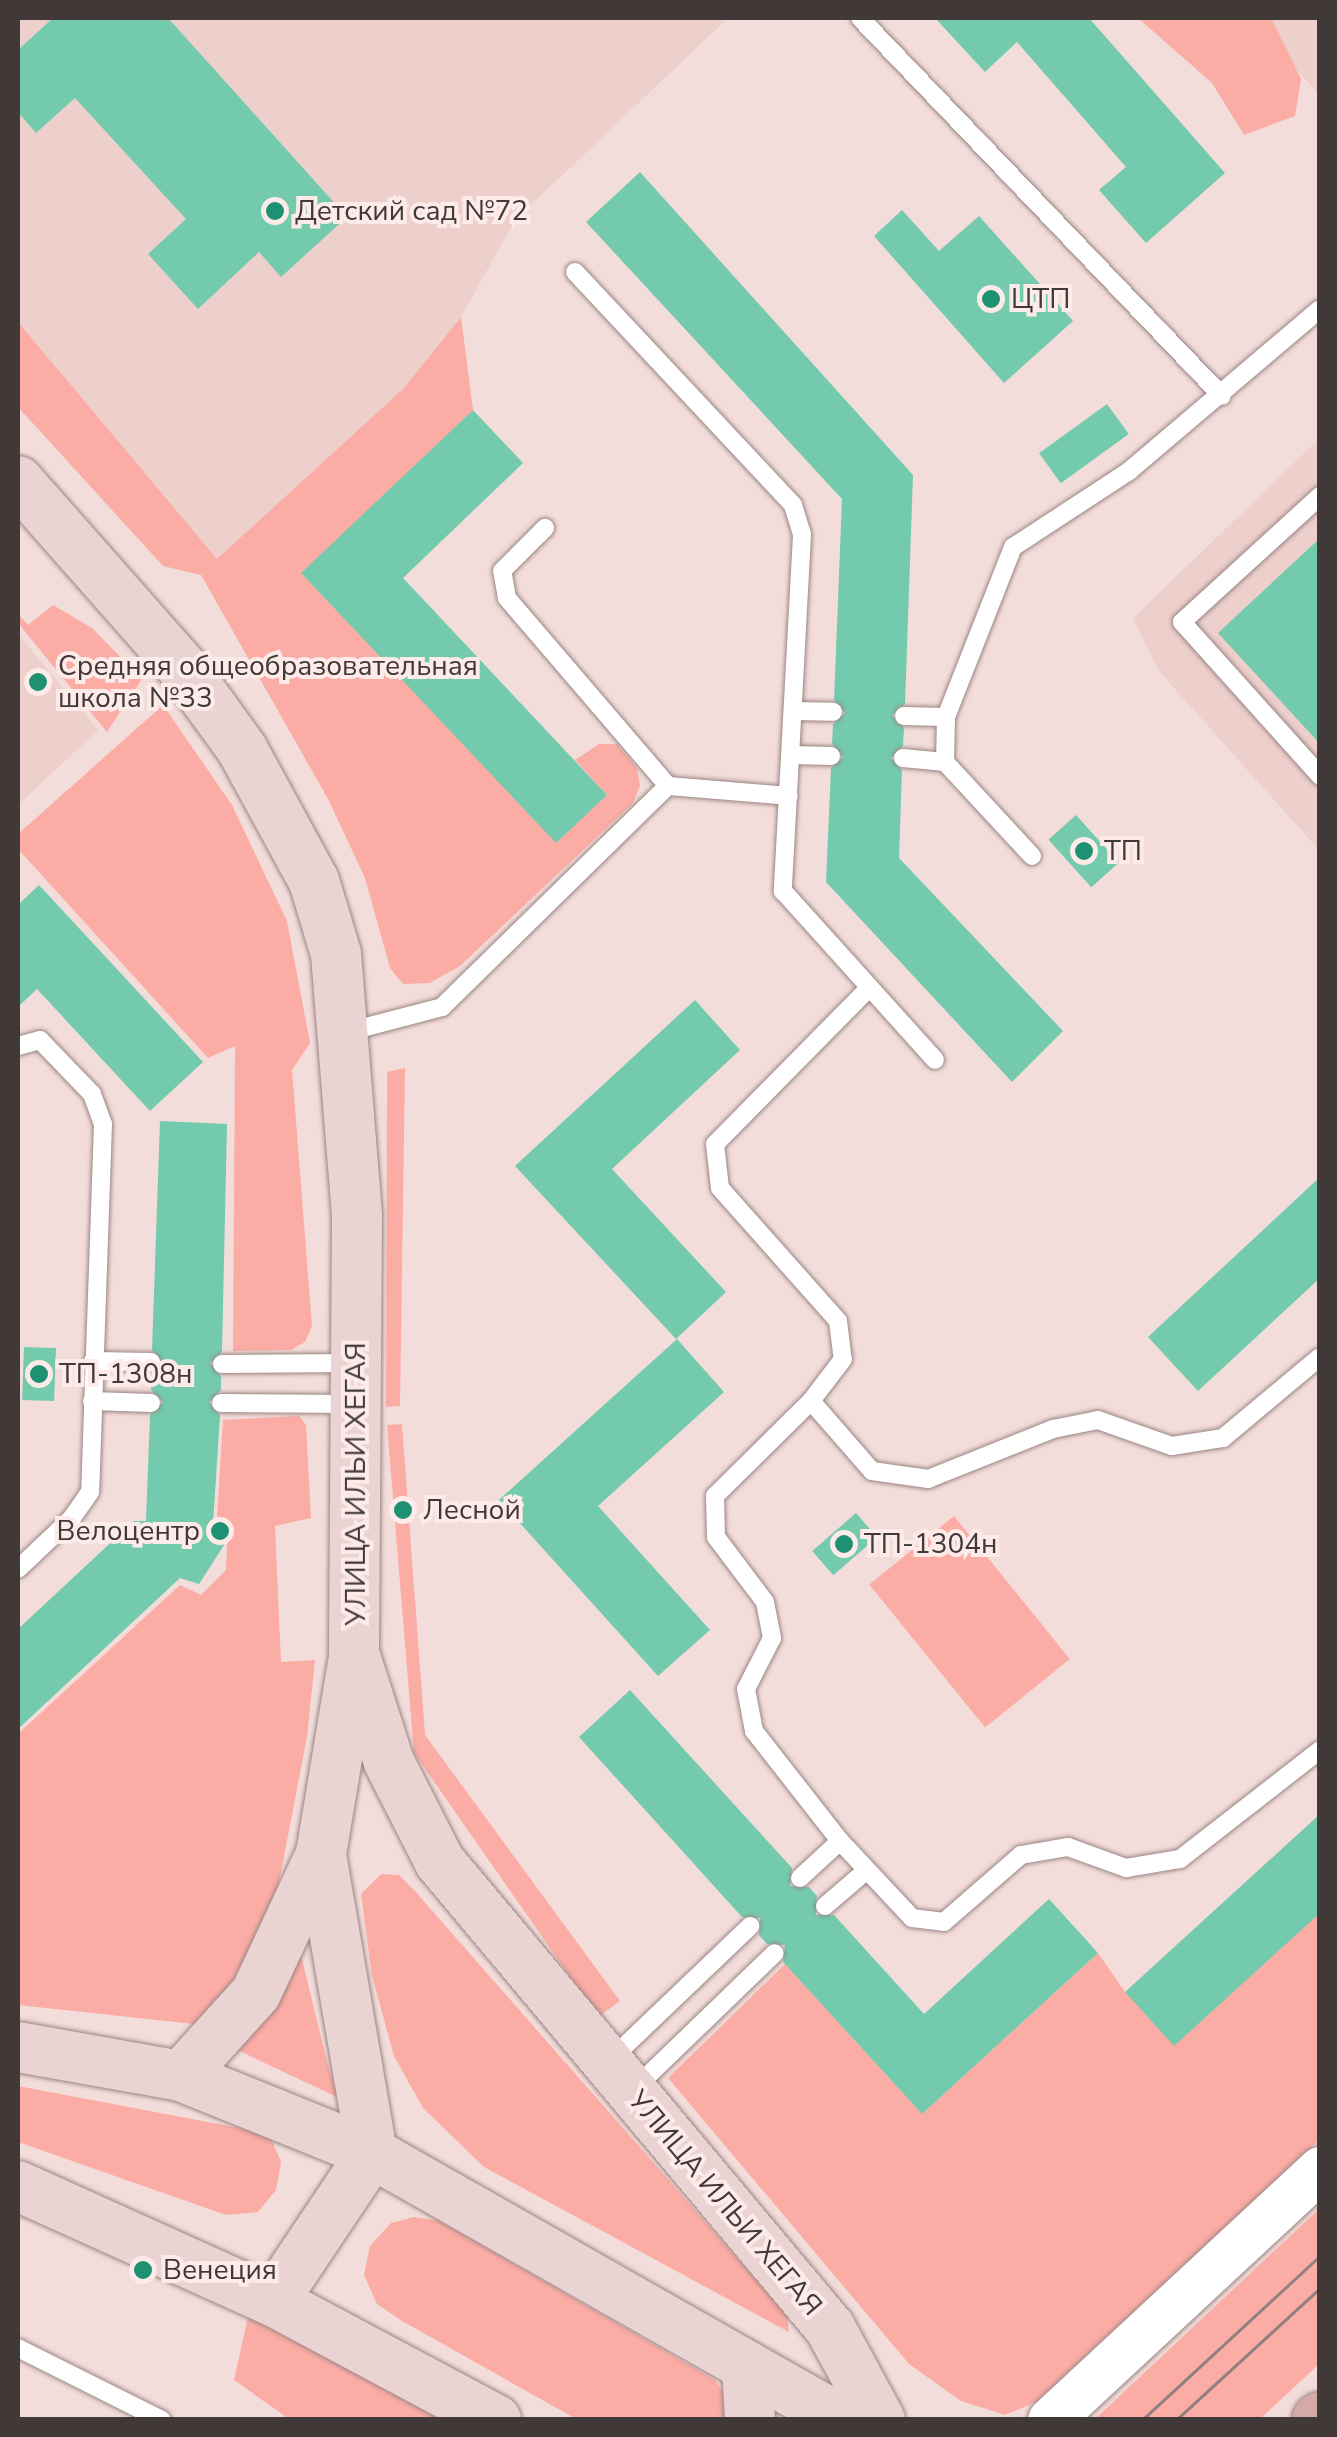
<!DOCTYPE html>
<html>
<head>
<meta charset="utf-8">
<style>
	body { margin:0 }
	#map { position:relative; width:1337px; height:2437px; overflow:hidden; background:#f3ddda; font-family:"Nunito Sans",sans-serif }
	div>[style] { position:absolute }
	.built>* { inset:0; background:#edcfcc }
	.green>* { inset:0; background:#fbaca5; transform-origin:0 0 }
	.building>* { inset:0; background:#73caad; transform-origin:0 0 }
	.roads { filter:drop-shadow(0 0 2px #998583) drop-shadow(0 0 2px #998583) }
	.service>* { height:18px; margin:-9px; padding:0 9px; transform-origin:9px; border-radius:9px; background:#fff }
	.tertiary>* { height:45px; margin:-22.5px; padding:0 22.5px; transform-origin:22.5px; border-radius:22.5px; background:#fff }
	.secondary>* { height:50px; margin:-25px; padding:0 25px; transform-origin:25px; border-radius:25px; background:#ead4d3 }
	.primary>* { height:55px; margin:-27.5px; padding:0 27.5px; transform-origin:27.5px; border-radius:27.5px; background:#d4a9a6 }
	.tram>* { height:2.5px; margin:-1.25px; padding:0 1.25px; transform-origin:1.25px; border-radius:1.25px; background:#8e807e }
	.dots>* { width:28px; height:28px; translate:-50% -50%; box-sizing:border-box; border:5px solid #fdebe9; border-radius:50% }
	span { translate:-50% -50%; white-space:nowrap; text-align:center; line-height:1.15; -webkit-text-stroke:8px #fdebe9; paint-order:stroke }
	.poi-label { font-size:28px; color:#413938 }
	.left { translate:0 -50%; text-align:left }
	.right { translate:-100% -50%; text-align:right }
	.street-label { font-size:28px; color:#413938 }
	.frame { position:absolute; inset:0; border:20px solid #413938; pointer-events:none }
</style>
</head>
<body>
<div id="map">
	<div class="built">
		<div style="clip-path:polygon(18px 18px,728px 18px,515px 220px,461px 317px,404px 388px,216px 560px,18px 322px)"></div>
		<div style="clip-path:polygon(1248px 18px,1319px 18px,1319px 94px)"></div>
		<div style="clip-path:polygon(1319px 439px,1319px 850px,1158px 670px,1133px 618px)"></div>
		<div style="clip-path:polygon(18px 634px,98px 730px,18px 805px)"></div>
	</div>
	<div class="green">
		<div style="clip-path:polygon(1138px 18px,1271px 18px,1301px 79px,1295px 116px,1244px 135px,1212px 83px)"></div>
		<div style="clip-path:polygon(461px 317px,473px 410px,302px 574px,556px 842px,607px 795px,575px 760px,599px 744px,617px 744px,637px 768px,640px 786px,633px 803px,460px 966px,430px 983px,403px 984px,390px 968px,365px 878px,328px 799px,201px 575px,163px 566px,18px 407px,18px 322px,217px 559px,404px 388px)"></div>
		<div style="clip-path:polygon(53px 605px,92px 628px,142px 679px,107px 732px,18px 623px,18px 614px,28px 625px)"></div>
		<div style="clip-path:polygon(163px 705px,232px 805px,287px 921px,310px 1043px,292px 1070px,312px 1326px,305px 1342px,291px 1350px,233px 1351px,235px 1046px,208px 1058px,18px 849px,18px 834px)"></div>
		<div style="clip-path:polygon(405px 1068px,400px 1406px,386px 1407px,387px 1072px)"></div>
		<div style="clip-path:polygon(299px 1416px,306px 1425px,311px 1518px,275px 1526px,281px 1662px,315px 1660px,307px 1737px,277px 1893px,226px 2007px,194px 2024px,18px 2005px,18px 1734px,180px 1585px,201px 1595px,226px 1570px,228px 1520px,217px 1517px,223px 1420px)"></div>
		<div style="clip-path:polygon(402px 1424px,425px 1735px,620px 2001px,598px 2017px,414px 1753px,387px 1425px)"></div>
		<div style="left:954px;top:1516px;width:184px;height:109px;rotate:51deg"></div>
		<div style="clip-path:polygon(381px 1874px,399px 1875px,414px 1890px,787px 2315px,789px 2332px,484px 2167px,423px 2108px,394px 2056px,372px 1976px,361px 1894px)"></div>
		<div style="clip-path:polygon(1319px 1913px,1319px 2140px,1036px 2402px,1005px 2415px,961px 2401px,909px 2364px,668px 2078px,785px 1964px,922px 2114px,1098px 1953px,1125px 1992px)"></div>
		<div style="clip-path:polygon(301px 1955px,327px 2062px,339px 2098px,233px 2048px,269px 2016px)"></div>
		<div style="clip-path:polygon(18px 2086px,250px 2130px,271px 2139px,281px 2162px,276px 2190px,258px 2212px,226px 2215px,18px 2142px)"></div>
		<div style="clip-path:polygon(1319px 2209px,1319px 2364px,1260px 2419px,1095px 2419px)"></div>
		<div style="clip-path:polygon(414px 2217px,440px 2221px,715px 2380px,732px 2406px,728px 2419px,576px 2419px,402px 2321px,377px 2304px,364px 2275px,370px 2246px,391px 2223px)"></div>
		<div style="clip-path:polygon(248px 2317px,276px 2328px,442px 2419px,289px 2419px,234px 2380px)"></div>
	</div>
	<div class="building">
		<div style="clip-path:polygon(53px 18px,168px 18px,347px 217px,281px 277px,259px 252px,198px 309px,148px 254px,186px 219px,75px 98px,36px 133px,18px 112px,18px 50px)"></div>
		<div style="clip-path:polygon(935px 18px,1089px 18px,1225px 173px,1146px 243px,1099px 190px,1126px 167px,1017px 42px,985px 72px)"></div>
		<div style="clip-path:polygon(640px 172px,913px 475px,905px 704px,892px 715px,904px 728px,903px 746px,891px 758px,902px 770px,899px 858px,1063px 1031px,1012px 1082px,826px 882px,831px 768px,843px 757px,832px 744px,833px 724px,845px 713px,834px 700px,842px 499px,586px 222px)"></div>
		<div style="clip-path:polygon(902px 210px,939px 251px,979px 216px,1073px 321px,1004px 383px,874px 236px)"></div>
		<div style="left:1107px;top:404px;width:37px;height:84px;rotate:54deg"></div>
		<div style="clip-path:polygon(473px 410px,523px 463px,403px 578px,607px 795px,556px 843px,301px 573px)"></div>
		<div style="clip-path:polygon(1320px 538px,1320px 744px,1218px 633px)"></div>
		<div style="left:1076px;top:815px;width:64px;height:37px;rotate:48deg"></div>
		<div style="clip-path:polygon(39px 885px,203px 1062px,150px 1111px,37px 989px,18px 1007px,18px 905px)"></div>
		<div style="clip-path:polygon(695px 1000px,740px 1050px,612px 1169px,726px 1292px,676px 1339px,515px 1166px)"></div>
		<div style="clip-path:polygon(160px 1121px,227px 1124px,222px 1352px,210px 1363px,221px 1376px,221px 1390px,209px 1402px,220px 1415px,213px 1524px,223px 1525px,224px 1545px,199px 1584px,180px 1578px,18px 1729px,18px 1629px,134px 1521px,146px 1521px,150px 1415px,163px 1402px,151px 1390px,151px 1374px,163px 1363px,152px 1350px)"></div>
		<div style="clip-path:polygon(1320px 1177px,1320px 1278px,1198px 1391px,1148px 1337px)"></div>
		<div style="clip-path:polygon(677px 1339px,724px 1392px,598px 1506px,710px 1630px,658px 1676px,499px 1500px)"></div>
		<div style="left:24px;top:1347px;width:32px;height:53px;rotate:2deg"></div>
		<div style="left:856px;top:1513px;width:32px;height:58px;rotate:49deg"></div>
		<div style="clip-path:polygon(630px 1690px,792px 1868px,790px 1886px,809px 1887px,817px 1896px,816px 1915px,834px 1915px,924px 2014px,1049px 1899px,1098px 1953px,922px 2114px,783px 1962px,785px 1945px,767px 1944px,759px 1935px,760px 1918px,742px 1917px,579px 1737px)"></div>
		<div style="clip-path:polygon(1320px 1814px,1320px 1913px,1174px 2046px,1125px 1992px)"></div>
	</div>
	<div class="roads">
		<div class="service">
			<div style="left:860px;top:18px;width:523px;rotate:46.24deg"></div>
			<div style="left:575px;top:272px;width:319px;rotate:46.9deg"></div>
			<div style="left:793px;top:505px;width:31px;rotate:73deg"></div>
			<div style="left:802px;top:535px;width:357px;rotate:93.1deg"></div>
			<div style="left:783px;top:891px;width:227px;rotate:48deg"></div>
			<div style="left:1320px;top:496px;width:187px;rotate:137.6deg"></div>
			<div style="left:1182px;top:622px;width:207px;rotate:48.1deg"></div>
			<div style="left:794px;top:711px;width:39px;rotate:1deg"></div>
			<div style="left:904px;top:716px;width:42px;rotate:1.4deg"></div>
			<div style="left:791px;top:755px;width:40px;rotate:1.4deg"></div>
			<div style="left:903px;top:758px;width:42px;rotate:5.4deg"></div>
			<div style="left:668px;top:786px;width:121px;rotate:4.7deg"></div>
			<div style="left:1032px;top:856px;width:128px;rotate:-132.8deg"></div>
			<div style="left:945px;top:762px;width:45px;rotate:-88.7deg"></div>
			<div style="left:946px;top:717px;width:183px;rotate:-68.5deg"></div>
			<div style="left:1013px;top:547px;width:139px;rotate:-33.2deg"></div>
			<div style="left:1129px;top:471px;width:250px;rotate:-40.3deg"></div>
			<div style="left:869px;top:988px;width:219px;rotate:134.6deg"></div>
			<div style="left:715px;top:1144px;width:44px;rotate:83.5deg"></div>
			<div style="left:720px;top:1188px;width:178px;rotate:48.4deg"></div>
			<div style="left:838px;top:1321px;width:38px;rotate:83deg"></div>
			<div style="left:843px;top:1359px;width:53px;rotate:127.3deg"></div>
			<div style="left:811px;top:1401px;width:135px;rotate:135.3deg"></div>
			<div style="left:715px;top:1496px;width:41px;rotate:88.6deg"></div>
			<div style="left:716px;top:1537px;width:81px;rotate:53deg"></div>
			<div style="left:765px;top:1602px;width:37px;rotate:79deg"></div>
			<div style="left:772px;top:1638px;width:57px;rotate:117deg"></div>
			<div style="left:746px;top:1689px;width:43px;rotate:79.2deg"></div>
			<div style="left:754px;top:1731px;width:140px;rotate:52deg"></div>
			<div style="left:840px;top:1841px;width:105px;rotate:46.9deg"></div>
			<div style="left:912px;top:1918px;width:32px;rotate:7deg"></div>
			<div style="left:944px;top:1922px;width:102px;rotate:-41deg"></div>
			<div style="left:1021px;top:1855px;width:48px;rotate:-9.7deg"></div>
			<div style="left:1068px;top:1847px;width:62px;rotate:19.9deg"></div>
			<div style="left:1126px;top:1868px;width:55px;rotate:-9.5deg"></div>
			<div style="left:1180px;top:1859px;width:177px;rotate:-37.9deg"></div>
			<div style="left:347px;top:1032px;width:98px;rotate:-14.7deg"></div>
			<div style="left:442px;top:1007px;width:316px;rotate:-44.4deg"></div>
			<div style="left:668px;top:786px;width:248px;rotate:-130.6deg"></div>
			<div style="left:507px;top:598px;width:27px;rotate:-100deg"></div>
			<div style="left:502px;top:571px;width:61px;rotate:-45deg"></div>
			<div style="left:18px;top:1046px;width:23px;rotate:-15deg"></div>
			<div style="left:40px;top:1040px;width:75px;rotate:46.1deg"></div>
			<div style="left:92px;top:1094px;width:32px;rotate:70deg"></div>
			<div style="left:103px;top:1124px;width:368px;rotate:92deg"></div>
			<div style="left:90px;top:1492px;width:32px;rotate:125deg"></div>
			<div style="left:72px;top:1518px;width:74px;rotate:136.6deg"></div>
			<div style="left:93px;top:1361px;width:58px;rotate:1deg"></div>
			<div style="left:222px;top:1364px;width:129px;rotate:-0.4deg"></div>
			<div style="left:92px;top:1401px;width:59px;rotate:1.9deg"></div>
			<div style="left:811px;top:1401px;width:93px;rotate:48.9deg"></div>
			<div style="left:872px;top:1471px;width:57px;rotate:8.1deg"></div>
			<div style="left:928px;top:1479px;width:135px;rotate:-21.8deg"></div>
			<div style="left:1053px;top:1429px;width:46px;rotate:-11.3deg"></div>
			<div style="left:1098px;top:1420px;width:78px;rotate:19.4deg"></div>
			<div style="left:1172px;top:1446px;width:52px;rotate:-8.9deg"></div>
			<div style="left:1223px;top:1438px;width:126px;rotate:-39.9deg"></div>
			<div style="left:221px;top:1403px;width:129px;rotate:0.4deg"></div>
			<div style="left:800px;top:1878px;width:54px;rotate:-42.8deg"></div>
			<div style="left:825px;top:1906px;width:55px;rotate:-40.6deg"></div>
			<div style="left:610px;top:2060px;width:194px;rotate:-43.7deg"></div>
			<div style="left:635px;top:2088px;width:194px;rotate:-44deg"></div>
			<div style="left:18px;top:2348px;width:161px;rotate:26.6deg"></div>
		</div>
		<div class="tertiary">
			<div style="left:1050px;top:2420px;width:369px;rotate:-42.9deg"></div>
		</div>
		<div class="secondary">
			<div style="left:18px;top:481px;width:251px;rotate:48.6deg"></div>
			<div style="left:184px;top:669px;width:99px;rotate:54.1deg"></div>
			<div style="left:242px;top:749px;width:150px;rotate:61.4deg"></div>
			<div style="left:314px;top:881px;width:76px;rotate:73.2deg"></div>
			<div style="left:336px;top:954px;width:264px;rotate:85.4deg"></div>
			<div style="left:357px;top:1217px;width:436px;rotate:90.4deg"></div>
			<div style="left:354px;top:1653px;width:114px;rotate:72.2deg"></div>
			<div style="left:389px;top:1762px;width:112px;rotate:63deg"></div>
			<div style="left:440px;top:1862px;width:608px;rotate:50.07deg"></div>
			<div style="left:830px;top:2328px;width:105px;rotate:61.5deg"></div>
			<div style="left:18px;top:2047px;width:166px;rotate:10.1deg"></div>
			<div style="left:181px;top:2076px;width:206px;rotate:22deg"></div>
			<div style="left:372px;top:2153px;width:541px;rotate:29.6deg"></div>
			<div style="left:181px;top:2076px;width:112px;rotate:-47.9deg"></div>
			<div style="left:256px;top:1993px;width:153px;rotate:-64.9deg"></div>
			<div style="left:321px;top:1854px;width:194px;rotate:-80.5deg"></div>
			<div style="left:18px;top:2186px;width:280px;rotate:24.3deg"></div>
			<div style="left:273px;top:2301px;width:253px;rotate:28.1deg"></div>
			<div style="left:273px;top:2301px;width:178px;rotate:-56.2deg"></div>
			<div style="left:372px;top:2153px;width:303px;rotate:-99.7deg"></div>
			<div style="left:747px;top:2366px;width:54px;rotate:86.8deg"></div>
		</div>
		<div class="primary">
			<div style="left:1319px;top:2420px;width:1px;rotate:-45deg"></div>
		</div>
	</div>
	<div class="tram">
		<div style="left:1142px;top:2420px;width:242px;rotate:-42.7deg"></div>
		<div style="left:1176px;top:2420px;width:195px;rotate:-42.5deg"></div>
	</div>
	<div class="dots">
		<div style="left:275px;top:211px;background:#1e9173"></div>
		<div style="left:991px;top:299px;background:#1e9173"></div>
		<div style="left:38px;top:682px;background:#1e9173"></div>
		<div style="left:1084px;top:851px;background:#1e9173"></div>
		<div style="left:39px;top:1374px;background:#1e9173"></div>
		<div style="left:403px;top:1510px;background:#1e9173"></div>
		<div style="left:220px;top:1531px;background:#1e9173"></div>
		<div style="left:844px;top:1544px;background:#1e9173"></div>
		<div style="left:143px;top:2270px;background:#1e9173"></div>
	</div>
	<div class="poi-label">
		<span class="left" style="left:295px;top:211px">Детский сад №72</span>
		<span class="left" style="left:1011px;top:299px">ЦТП</span>
		<span class="left" style="left:58px;top:682px">Средняя общеобразовательная<br>школа №33</span>
		<span class="left" style="left:1104px;top:851px">ТП</span>
		<span class="left" style="left:59px;top:1374px">ТП-1308н</span>
		<span class="left" style="left:423px;top:1510px">Лесной</span>
		<span class="right" style="left:200px;top:1531px">Велоцентр</span>
		<span class="left" style="left:864px;top:1544px">ТП-1304н</span>
		<span class="left" style="left:163px;top:2270px">Венеция</span>
	</div>
	<div class="street-label">
		<span style="left:356px;top:1484px;rotate:-90deg">УЛИЦА ИЛЬИ ХЕГАЯ</span>
		<span style="left:725px;top:2203px;rotate:50deg">УЛИЦА ИЛЬИ ХЕГАЯ</span>
	</div>
	<div class="frame"></div>
</div>
</body>
</html>
